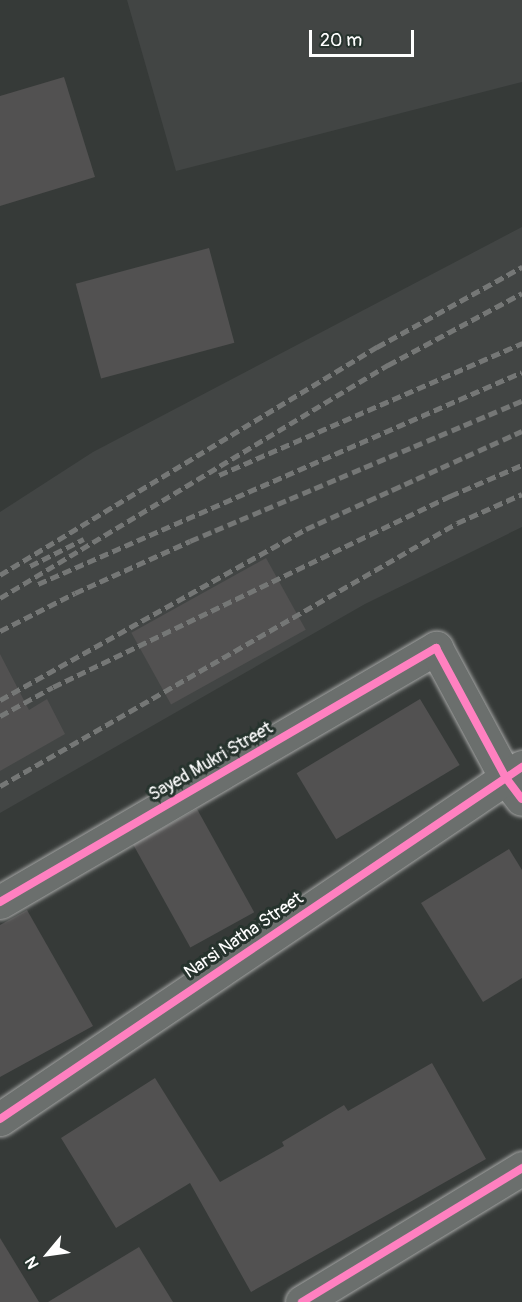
<!DOCTYPE html>
<html>
<head>
<meta charset="utf-8">
<style>
	body { margin:0 }
	#map { position:relative; width:522px; height:1302px; overflow:hidden; background:#363a38; font-family:Pangolin,sans-serif }
	div>[style] { position:absolute }
	.built>* { inset:0; background:#424544 }
	.building>* { inset:0; background:#525151; transform-origin:0 0 }
	.roads { filter:drop-shadow(0 0 2px #a5a6a5) drop-shadow(0 0 2px #a5a6a5) }
	.street>* { height:33px; margin:-16.5px; padding:0 16.5px; transform-origin:16.5px; border-radius:16.5px; background:#6b6f6d }
	.secondary>* { height:33px; margin:-16.5px; padding:0 16.5px; transform-origin:16.5px; border-radius:16.5px; background:#6b6f6d }
	.rail>* { height:4.5px; margin-top:-2.25px; transform-origin:0; background:repeating-linear-gradient(90deg,#757776 0 9px,transparent 0 13.5px) }
	.cycleway>* { height:8px; margin:-4px; padding:0 4px; transform-origin:4px; border-radius:4px; background:#ff80c0 }
	span { translate:-50% -50%; white-space:nowrap; text-align:center; line-height:1.15; -webkit-text-stroke:6px #26332d; paint-order:stroke }
	.street-label { font-size:18px; color:#fff }
	.north { position:absolute; left:18px; top:1224px; width:60px; height:60px; -webkit-text-stroke:4px #26332d; paint-order:stroke; rotate:241deg; font-size:16px; font-weight:700; line-height:24px; text-align:center; color:#fff }
	.north::after { content:''; display:block; margin:auto; width:21px; height:27px; background:#fff; clip-path:polygon(50% 0,100% 100%,50% 72%,0 100%) }
	.scale { position:absolute; left:309px; top:30px; width:105px; height:27px; box-sizing:border-box; border:3px solid #fff; border-top:0; padding-left:8px; font-size:18px; line-height:21px; white-space:nowrap; color:#fff; -webkit-text-stroke:4px #26332d; paint-order:stroke }
</style>
</head>
<body>
<div id="map">
	<div class="built">
		<div style="clip-path:polygon(127px 0,522px 0,522px 82px,176px 171px)"></div>
		<div style="clip-path:polygon(522px 227px,522px 527px,365px 604px,0 813px,0 512px,93px 452px)"></div>
	</div>
	<div class="building">
		<div style="clip-path:polygon(64px 77px,95px 177px,0 206px,0 96px)"></div>
		<div style="left:209px;top:248px;width:98px;height:138px;rotate:75deg"></div>
		<div style="left:266px;top:558px;width:82px;height:154px;rotate:61deg"></div>
		<div style="clip-path:polygon(0 654px,29px 710px,47px 699px,65px 734px,0 771px)"></div>
		<div style="left:420px;top:699px;width:77px;height:144px;rotate:59deg"></div>
		<div style="left:197px;top:809px;width:118px;height:73px;rotate:61deg"></div>
		<div style="clip-path:polygon(509px 849px,522px 870px,522px 978px,483px 1002px,421px 903px)"></div>
		<div style="clip-path:polygon(27px 910px,93px 1026px,0 1077px,0 925px)"></div>
		<div style="clip-path:polygon(432px 1063px,486px 1159px,251px 1292px,190px 1183px,116px 1228px,61px 1138px,155px 1078px,220px 1182px,284px 1146px,282px 1142px,344px 1105px,348px 1111px)"></div>
		<div style="clip-path:polygon(0 1238px,39px 1302px,0 1302px)"></div>
		<div style="clip-path:polygon(139px 1247px,173px 1302px,48px 1302px)"></div>
	</div>
	<div class="roads">
		<div class="street">
			<div style="left:0;top:902px;width:505px;rotate:-30.22deg"></div>
			<div style="left:436px;top:648px;width:148px;rotate:61.7deg"></div>
			<div style="left:506px;top:778px;width:26px;rotate:53deg"></div>
			<div style="left:0;top:1119px;width:630px;rotate:-33.99deg"></div>
		</div>
		<div class="secondary">
			<div style="left:302px;top:1302px;width:258px;rotate:-31.3deg"></div>
		</div>
	</div>
	<div class="rail">
		<div style="left:219px;top:475px;width:331px;rotate:-23.5deg"></div>
		<div style="left:30px;top:566px;width:60px;rotate:-26.6deg"></div>
		<div style="left:0;top:575px;width:441px;rotate:-31.2deg"></div>
		<div style="left:377px;top:347px;width:166px;rotate:-28.9deg"></div>
		<div style="left:38px;top:584px;width:528px;rotate:-23.65deg"></div>
		<div style="left:0;top:598px;width:453px;rotate:-31deg"></div>
		<div style="left:388px;top:365px;width:152px;rotate:-28.2deg"></div>
		<div style="left:0;top:631px;width:84px;rotate:-26.9deg"></div>
		<div style="left:75px;top:593px;width:126px;rotate:-24.3deg"></div>
		<div style="left:190px;top:541px;width:360px;rotate:-22.9deg"></div>
		<div style="left:0;top:700px;width:351px;rotate:-29.2deg"></div>
		<div style="left:306px;top:529px;width:237px;rotate:-24.4deg"></div>
		<div style="left:0;top:716px;width:60px;rotate:-28.7deg"></div>
		<div style="left:53px;top:687px;width:441px;rotate:-25.7deg"></div>
		<div style="left:450px;top:496px;width:78px;rotate:-23.3deg"></div>
		<div style="left:0;top:786px;width:527px;rotate:-29.92deg"></div>
		<div style="left:457px;top:523px;width:71px;rotate:-24deg"></div>
	</div>
	<div class="cycleway">
		<div style="left:0;top:902px;width:505px;rotate:-30.22deg"></div>
		<div style="left:436px;top:648px;width:148px;rotate:61.7deg"></div>
		<div style="left:506px;top:778px;width:26px;rotate:53deg"></div>
		<div style="left:0;top:1119px;width:630px;rotate:-33.99deg"></div>
		<div style="left:302px;top:1302px;width:258px;rotate:-31.3deg"></div>
	</div>
	<div class="street-label">
		<span style="left:211px;top:762px;rotate:-30deg">Sayed Mukri Street</span>
		<span style="left:244px;top:936px;rotate:-34deg">Narsi Natha Street</span>
	</div>
	<div class="north">N</div>
	<div class="scale">20 m</div>
</div>
</body>
</html>
